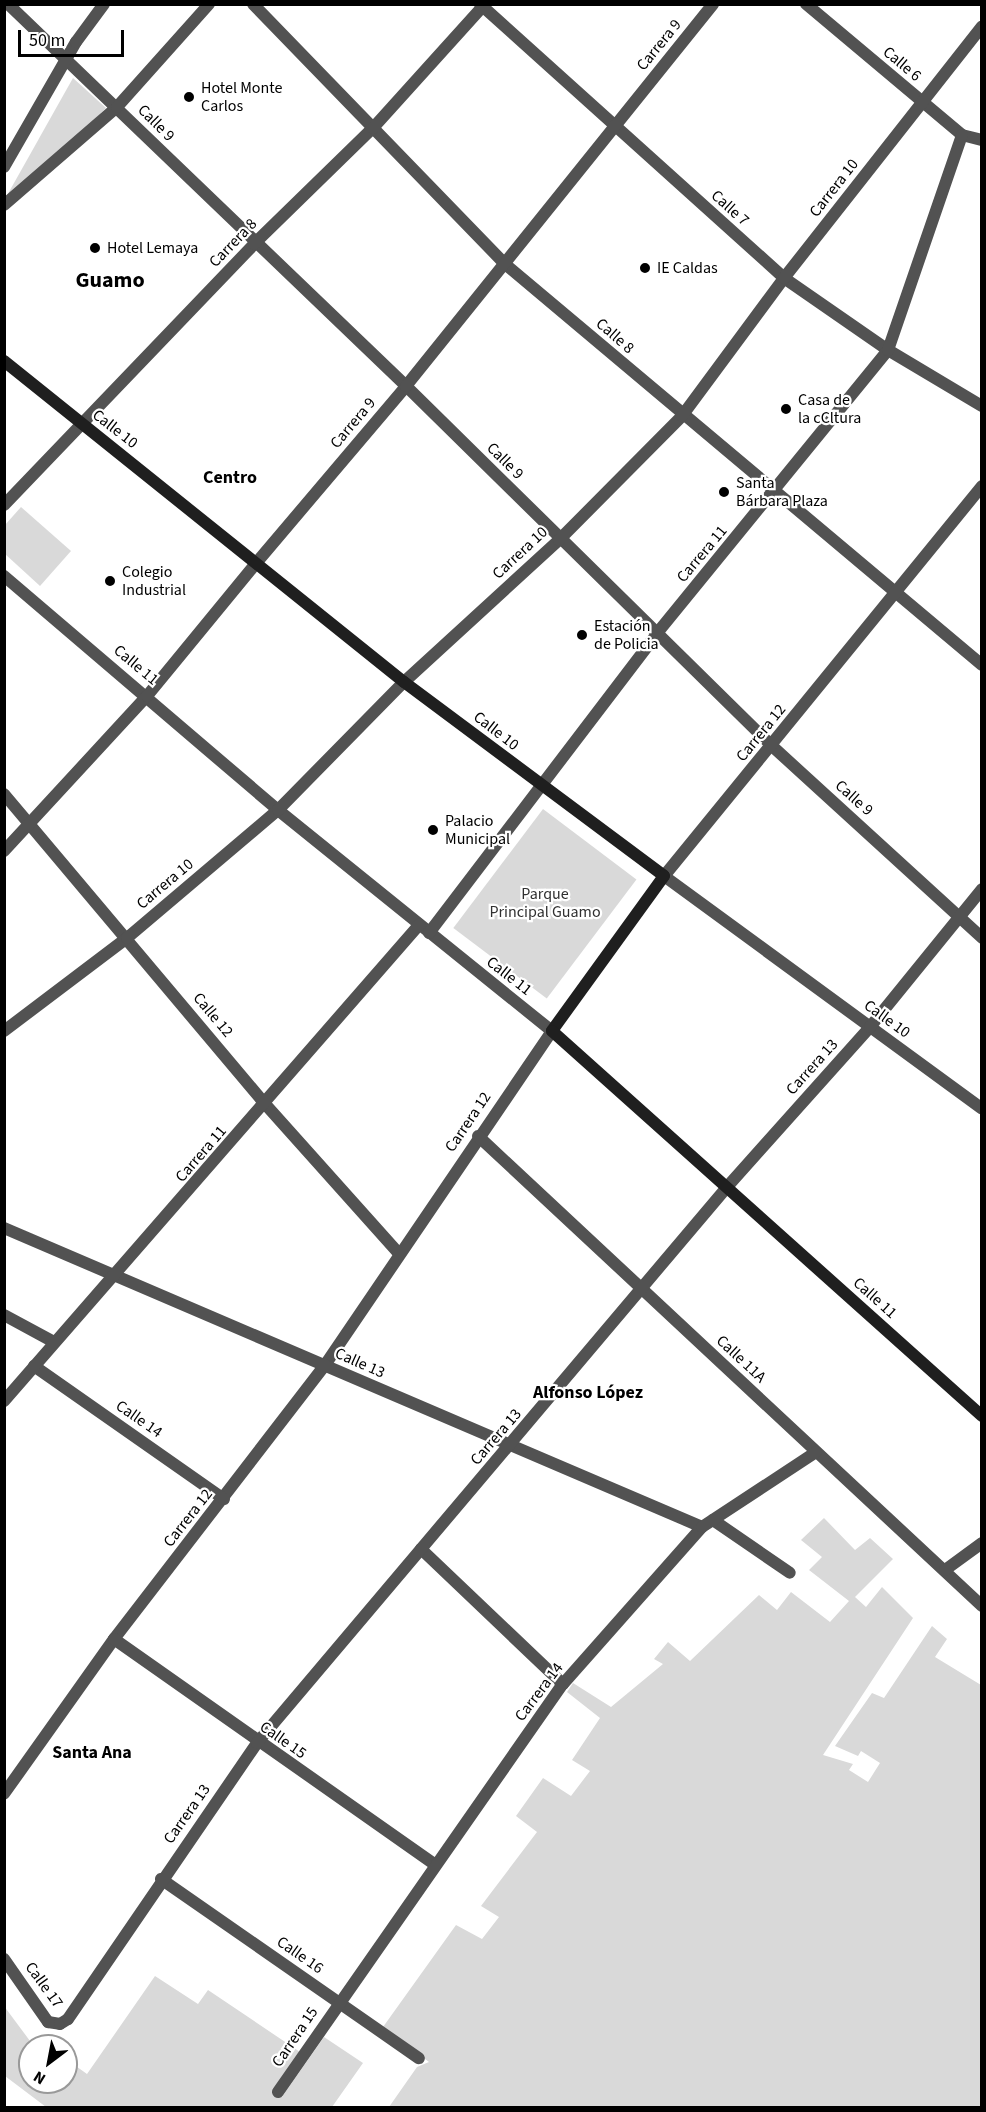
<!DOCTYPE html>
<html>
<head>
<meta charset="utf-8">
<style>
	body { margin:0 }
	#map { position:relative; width:986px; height:2112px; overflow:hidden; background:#fff; font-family:"Source Sans 3",sans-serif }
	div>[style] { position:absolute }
	.green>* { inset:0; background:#d9d9d9; transform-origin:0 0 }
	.minor>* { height:12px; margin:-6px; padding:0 6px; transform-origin:6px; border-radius:6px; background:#525252 }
	.tertiary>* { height:12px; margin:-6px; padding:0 6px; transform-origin:6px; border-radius:6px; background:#525252 }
	.secondary>* { height:12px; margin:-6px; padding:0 6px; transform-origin:6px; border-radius:6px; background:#1f1f1f }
	.dots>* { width:16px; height:16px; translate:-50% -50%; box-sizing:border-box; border:3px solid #fff; border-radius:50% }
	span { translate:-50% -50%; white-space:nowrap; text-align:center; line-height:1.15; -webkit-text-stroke:4.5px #fff; paint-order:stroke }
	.street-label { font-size:16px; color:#000 }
	.poi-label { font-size:16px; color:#000 }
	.left { translate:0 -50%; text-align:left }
	.park-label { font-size:16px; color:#303030 }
	.neighbourhood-label { font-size:18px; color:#000; font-weight:700 }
	.district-label { font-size:22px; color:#000; font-weight:700 }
	.frame { position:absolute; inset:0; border:6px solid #000; pointer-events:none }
	.north { position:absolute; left:18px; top:2034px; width:60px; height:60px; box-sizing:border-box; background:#fff; border:2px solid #999; border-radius:50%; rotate:212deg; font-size:16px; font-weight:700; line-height:24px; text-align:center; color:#000 }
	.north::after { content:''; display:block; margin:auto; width:21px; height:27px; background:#000; clip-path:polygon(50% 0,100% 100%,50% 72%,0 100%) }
	.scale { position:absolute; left:18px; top:30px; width:106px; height:27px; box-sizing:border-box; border:3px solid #000; border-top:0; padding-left:8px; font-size:18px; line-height:21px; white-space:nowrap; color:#000; -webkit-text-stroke:4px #fff; paint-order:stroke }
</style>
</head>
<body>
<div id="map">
	<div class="green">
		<div style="clip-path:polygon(73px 78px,106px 108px,5px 206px,5px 199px)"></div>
		<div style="clip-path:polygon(21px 507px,71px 551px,40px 586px,5px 554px,5px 525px)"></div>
		<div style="left:543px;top:809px;width:117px;height:149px;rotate:37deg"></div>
		<div style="clip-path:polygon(824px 1518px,855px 1550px,870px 1538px,893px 1559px,855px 1597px,866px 1607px,882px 1587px,913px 1618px,823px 1755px,853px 1764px,849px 1770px,868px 1782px,880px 1763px,861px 1751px,858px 1756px,835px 1746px,872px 1693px,884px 1698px,932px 1626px,947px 1639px,935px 1657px,981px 1685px,981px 2107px,389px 2107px,417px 2067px,429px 2062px,383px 2027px,456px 1925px,482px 1939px,499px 1917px,481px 1906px,537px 1832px,516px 1816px,543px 1778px,571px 1796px,590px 1771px,572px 1760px,600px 1718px,567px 1692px,573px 1683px,611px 1707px,663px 1664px,654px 1659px,668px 1642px,690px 1661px,759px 1595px,777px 1610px,791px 1592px,830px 1622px,849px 1601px,809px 1570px,822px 1557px,801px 1540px)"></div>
		<div style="clip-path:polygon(155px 1976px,198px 2004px,208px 1990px,300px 2052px,274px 2092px,282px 2097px,324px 2037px,363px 2063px,332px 2107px,46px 2107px,5px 2076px,4px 2006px,30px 2041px,42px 2046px,30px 2046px,30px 2082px,66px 2082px,66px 2059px,87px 2074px)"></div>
	</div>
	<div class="minor">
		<div style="left:8px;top:4px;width:552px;rotate:43.82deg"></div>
		<div style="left:406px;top:386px;width:513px;rotate:44.53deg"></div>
		<div style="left:772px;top:746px;width:285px;rotate:42.4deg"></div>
		<div style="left:253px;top:4px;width:362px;rotate:45.9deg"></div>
		<div style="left:505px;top:264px;width:623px;rotate:40.05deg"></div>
		<div style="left:480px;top:4px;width:409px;rotate:42deg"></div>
		<div style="left:784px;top:278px;width:126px;rotate:34.7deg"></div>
		<div style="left:888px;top:350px;width:109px;rotate:30.8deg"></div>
		<div style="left:806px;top:4px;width:204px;rotate:40deg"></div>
		<div style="left:962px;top:135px;width:21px;rotate:14deg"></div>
		<div style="left:4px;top:167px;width:144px;rotate:-60.1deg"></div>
		<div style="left:76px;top:42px;width:47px;rotate:-53.6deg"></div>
		<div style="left:4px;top:205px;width:150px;rotate:-40.9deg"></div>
		<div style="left:117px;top:107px;width:138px;rotate:-48.2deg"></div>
		<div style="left:982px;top:486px;width:503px;rotate:129.19deg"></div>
		<div style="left:664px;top:876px;width:394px;rotate:36.2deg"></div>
		<div style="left:4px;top:505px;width:361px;rotate:-46.2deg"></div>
		<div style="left:254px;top:244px;width:166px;rotate:-44.3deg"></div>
		<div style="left:373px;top:128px;width:167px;rotate:-47.9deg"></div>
		<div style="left:257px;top:562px;width:231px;rotate:-49.7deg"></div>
		<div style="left:406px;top:386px;width:490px;rotate:-51.2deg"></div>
		<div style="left:4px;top:576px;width:360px;rotate:40.5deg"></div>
		<div style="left:278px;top:810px;width:352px;rotate:38.9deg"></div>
		<div style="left:552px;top:1031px;width:404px;rotate:124.2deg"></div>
		<div style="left:325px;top:1365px;width:346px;rotate:127.6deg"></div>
		<div style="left:114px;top:1639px;width:190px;rotate:125.4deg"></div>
		<div style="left:4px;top:794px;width:407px;rotate:49.9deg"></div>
		<div style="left:266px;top:1105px;width:200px;rotate:48.2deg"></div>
		<div style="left:429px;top:933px;width:378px;rotate:-52.7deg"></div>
		<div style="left:658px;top:632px;width:364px;rotate:-50.8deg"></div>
		<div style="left:888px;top:350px;width:227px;rotate:-71deg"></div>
		<div style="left:4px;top:1031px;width:154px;rotate:-37.1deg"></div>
		<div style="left:127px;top:938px;width:198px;rotate:-40.3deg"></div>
		<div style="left:278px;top:810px;width:180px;rotate:-45.5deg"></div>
		<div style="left:404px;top:682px;width:210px;rotate:-42.5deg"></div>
		<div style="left:559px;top:540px;width:175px;rotate:-45.2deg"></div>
		<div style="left:682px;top:416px;width:172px;rotate:-53.5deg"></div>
		<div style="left:784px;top:278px;width:320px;rotate:-51.8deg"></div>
		<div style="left:478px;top:1136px;width:689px;rotate:43deg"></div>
		<div style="left:4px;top:1228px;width:759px;rotate:23.19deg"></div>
		<div style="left:4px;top:1315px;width:57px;rotate:28.4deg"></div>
		<div style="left:34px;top:1366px;width:232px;rotate:35deg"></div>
		<div style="left:4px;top:1401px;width:632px;rotate:-48.92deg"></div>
		<div style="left:713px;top:1520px;width:93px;rotate:34.5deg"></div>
		<div style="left:421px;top:1549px;width:196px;rotate:43.6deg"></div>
		<div style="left:945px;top:1570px;width:46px;rotate:-36.1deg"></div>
		<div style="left:114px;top:1639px;width:393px;rotate:35.1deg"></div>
		<div style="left:161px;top:1879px;width:314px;rotate:34.8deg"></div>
		<div style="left:4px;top:1959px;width:77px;rotate:55.1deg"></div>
		<div style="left:48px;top:2022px;width:12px;rotate:9deg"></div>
		<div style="left:60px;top:2024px;width:9px;rotate:-32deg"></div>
		<div style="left:68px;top:2019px;width:335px;rotate:-55.6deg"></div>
		<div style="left:257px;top:1743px;width:728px;rotate:-49.79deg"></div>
		<div style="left:727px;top:1187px;width:215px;rotate:-48.2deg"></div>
		<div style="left:870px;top:1027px;width:178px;rotate:-50.9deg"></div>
		<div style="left:278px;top:2092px;width:498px;rotate:-55.1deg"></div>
		<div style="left:563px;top:1684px;width:210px;rotate:-48.5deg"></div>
		<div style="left:702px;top:1527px;width:136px;rotate:-33.3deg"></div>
	</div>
	<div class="tertiary">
		<div style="left:4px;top:851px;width:211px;rotate:-47.3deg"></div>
		<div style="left:147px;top:696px;width:173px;rotate:-50.6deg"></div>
	</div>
	<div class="secondary">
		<div style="left:4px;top:361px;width:513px;rotate:38.75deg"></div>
		<div style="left:404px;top:682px;width:324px;rotate:36.7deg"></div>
		<div style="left:664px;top:876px;width:191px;rotate:125.9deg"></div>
		<div style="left:552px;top:1031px;width:577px;rotate:41.84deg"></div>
	</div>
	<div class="dots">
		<div style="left:189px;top:97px;background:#000"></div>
		<div style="left:95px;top:248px;background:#000"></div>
		<div style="left:645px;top:268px;background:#000"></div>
		<div style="left:786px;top:409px;background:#000"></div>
		<div style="left:724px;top:492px;background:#000"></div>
		<div style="left:110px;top:581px;background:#000"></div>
		<div style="left:582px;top:635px;background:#000"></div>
		<div style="left:433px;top:830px;background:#000"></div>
	</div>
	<div class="street-label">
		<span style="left:659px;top:45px;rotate:-51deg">Carrera 9</span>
		<span style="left:902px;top:64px;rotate:40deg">Calle 6</span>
		<span style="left:156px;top:123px;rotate:45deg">Calle 9</span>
		<span style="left:834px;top:188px;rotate:-52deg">Carrera 10</span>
		<span style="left:730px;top:208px;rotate:42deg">Calle 7</span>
		<span style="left:233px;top:243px;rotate:-46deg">Carrera 8</span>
		<span style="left:615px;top:336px;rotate:41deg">Calle 8</span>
		<span style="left:353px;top:423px;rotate:-50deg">Carrera 9</span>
		<span style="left:115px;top:429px;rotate:38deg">Calle 10</span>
		<span style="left:505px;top:461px;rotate:45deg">Calle 9</span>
		<span style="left:520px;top:553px;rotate:-43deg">Carrera 10</span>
		<span style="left:702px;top:554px;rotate:-50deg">Carrera 11</span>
		<span style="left:136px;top:665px;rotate:40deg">Calle 11</span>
		<span style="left:496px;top:731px;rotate:38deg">Calle 10</span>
		<span style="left:761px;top:733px;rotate:-51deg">Carrera 12</span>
		<span style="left:854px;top:798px;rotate:42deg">Calle 9</span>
		<span style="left:165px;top:884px;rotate:-40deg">Carrera 10</span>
		<span style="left:509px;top:976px;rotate:38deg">Calle 11</span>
		<span style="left:213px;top:1015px;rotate:50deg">Calle 12</span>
		<span style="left:887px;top:1019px;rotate:36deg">Calle 10</span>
		<span style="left:812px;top:1067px;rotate:-48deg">Carrera 13</span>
		<span style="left:468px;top:1122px;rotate:-56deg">Carrera 12</span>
		<span style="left:201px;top:1154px;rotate:-49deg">Carrera 11</span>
		<span style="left:875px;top:1298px;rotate:42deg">Calle 11</span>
		<span style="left:741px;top:1359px;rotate:43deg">Calle 11A</span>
		<span style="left:360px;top:1363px;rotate:24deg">Calle 13</span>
		<span style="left:139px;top:1419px;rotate:35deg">Calle 14</span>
		<span style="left:496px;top:1437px;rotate:-49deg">Carrera 13</span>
		<span style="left:188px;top:1518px;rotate:-52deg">Carrera 12</span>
		<span style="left:539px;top:1692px;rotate:-53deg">Carrera 14</span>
		<span style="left:283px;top:1740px;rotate:35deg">Calle 15</span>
		<span style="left:187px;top:1814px;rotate:-55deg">Carrera 13</span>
		<span style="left:300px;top:1955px;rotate:35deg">Calle 16</span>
		<span style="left:44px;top:1985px;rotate:54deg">Calle 17</span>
		<span style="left:295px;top:2037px;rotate:-56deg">Carrera 15</span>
	</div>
	<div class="poi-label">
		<span class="left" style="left:201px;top:97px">Hotel Monte<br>Carlos</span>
		<span class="left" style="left:107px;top:248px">Hotel Lemaya</span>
		<span class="left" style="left:657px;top:268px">IE Caldas</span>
		<span class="left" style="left:798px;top:409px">Casa de<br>la cCltura</span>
		<span class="left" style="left:736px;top:492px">Santa<br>Bárbara Plaza</span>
		<span class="left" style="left:122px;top:581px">Colegio<br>Industrial</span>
		<span class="left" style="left:594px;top:635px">Estación<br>de Policia</span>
		<span class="left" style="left:445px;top:830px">Palacio<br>Municipal</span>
	</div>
	<div class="park-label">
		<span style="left:545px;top:903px">Parque<br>Principal Guamo</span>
	</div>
	<div class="neighbourhood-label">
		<span style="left:230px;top:478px">Centro</span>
		<span style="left:588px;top:1393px">Alfonso López</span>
		<span style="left:92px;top:1753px">Santa Ana</span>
	</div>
	<div class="district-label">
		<span style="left:110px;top:281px">Guamo</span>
	</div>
	<div class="frame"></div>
	<div class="north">N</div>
	<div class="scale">50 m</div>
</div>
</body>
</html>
